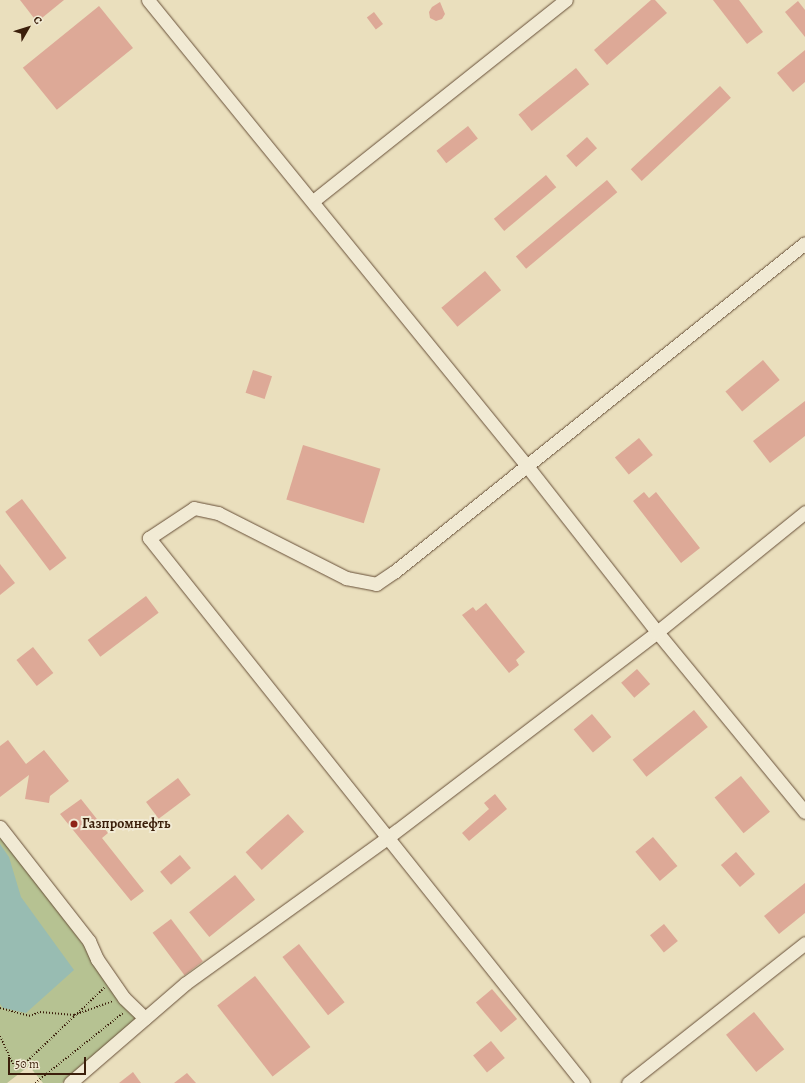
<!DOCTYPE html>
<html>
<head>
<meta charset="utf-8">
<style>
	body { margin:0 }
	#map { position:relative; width:805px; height:1083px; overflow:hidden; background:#eadfbd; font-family:Alegreya,serif }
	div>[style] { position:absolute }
	.green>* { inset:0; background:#b6c292 }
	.water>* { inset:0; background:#98bcb2 }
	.building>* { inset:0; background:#dda997; transform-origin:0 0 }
	.path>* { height:2px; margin-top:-1px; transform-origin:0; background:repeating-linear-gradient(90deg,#3b1f0b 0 1px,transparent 0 3px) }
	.roads { filter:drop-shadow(0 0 1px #674f38) drop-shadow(0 0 1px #674f38) }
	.minor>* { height:13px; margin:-6.5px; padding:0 6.5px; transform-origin:6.5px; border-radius:6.5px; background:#f1ead4 }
	.dots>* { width:11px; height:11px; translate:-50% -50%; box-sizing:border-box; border:2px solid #f1ead4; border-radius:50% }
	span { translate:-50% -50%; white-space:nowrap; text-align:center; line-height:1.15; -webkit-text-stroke:4px #f1ead4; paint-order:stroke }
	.poi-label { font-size:14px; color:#3b1f0b; font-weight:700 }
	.left { translate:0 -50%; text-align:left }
	.north { position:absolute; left:8px; top:8px; width:40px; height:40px; -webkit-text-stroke:3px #f1ead4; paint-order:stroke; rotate:51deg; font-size:11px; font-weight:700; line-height:16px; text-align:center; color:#3b1f0b }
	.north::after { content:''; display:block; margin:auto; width:14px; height:18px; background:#3b1f0b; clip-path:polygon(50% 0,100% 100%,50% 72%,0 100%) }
	.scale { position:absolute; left:8px; top:1057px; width:78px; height:18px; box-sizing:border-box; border:2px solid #3b1f0b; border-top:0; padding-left:5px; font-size:12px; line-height:14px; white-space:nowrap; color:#3b1f0b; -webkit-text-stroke:3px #f1ead4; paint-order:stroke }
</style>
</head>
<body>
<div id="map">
	<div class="green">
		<div style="clip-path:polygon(0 835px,138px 1017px,62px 1083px,43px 1083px,29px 1066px,7px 1083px,0 1083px)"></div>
	</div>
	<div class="water">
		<div style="clip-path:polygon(0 844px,9px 857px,21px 897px,74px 970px,26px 1013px,3px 1008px,0 1004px)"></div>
	</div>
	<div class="building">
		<div style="clip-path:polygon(20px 0,64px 0,37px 22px)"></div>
		<div style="clip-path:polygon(651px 0,655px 0,667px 13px,607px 65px,594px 50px)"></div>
		<div style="clip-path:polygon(713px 0,739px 0,763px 32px,747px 44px)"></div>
		<div style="clip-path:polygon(798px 1px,805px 10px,805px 37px,785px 12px)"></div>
		<div style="clip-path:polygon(440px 2px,445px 14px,442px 19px,436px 21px,430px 18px,429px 12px,432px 7px)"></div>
		<div style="left:99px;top:6px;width:54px;height:98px;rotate:51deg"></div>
		<div style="left:374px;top:12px;width:15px;height:9px;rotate:53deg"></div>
		<div style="clip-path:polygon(805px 50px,805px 82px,793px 92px,777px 73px)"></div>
		<div style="left:576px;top:68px;width:21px;height:74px;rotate:51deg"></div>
		<div style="left:720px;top:86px;width:16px;height:122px;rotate:47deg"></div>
		<div style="left:468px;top:126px;width:16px;height:40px;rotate:52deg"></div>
		<div style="left:587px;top:137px;width:15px;height:28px;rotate:48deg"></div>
		<div style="left:546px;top:175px;width:16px;height:68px;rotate:50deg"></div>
		<div style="left:607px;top:180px;width:16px;height:119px;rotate:50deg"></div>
		<div style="left:485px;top:271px;width:25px;height:57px;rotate:50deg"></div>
		<div style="left:763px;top:360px;width:26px;height:49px;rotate:50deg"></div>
		<div style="left:253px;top:370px;width:20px;height:24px;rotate:18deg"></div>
		<div style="clip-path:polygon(805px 401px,805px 436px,770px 463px,753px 441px)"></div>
		<div style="left:639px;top:438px;width:22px;height:31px;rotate:51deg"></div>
		<div style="left:303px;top:445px;width:81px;height:57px;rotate:17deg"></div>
		<div style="clip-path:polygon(644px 492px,649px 498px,656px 492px,700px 548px,681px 563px,633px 501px)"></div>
		<div style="left:22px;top:499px;width:74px;height:21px;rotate:53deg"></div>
		<div style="clip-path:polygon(0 564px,15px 583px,0 595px)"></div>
		<div style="left:146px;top:596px;width:21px;height:73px;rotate:53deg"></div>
		<div style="clip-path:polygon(486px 603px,525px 652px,516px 660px,519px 665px,509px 673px,462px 615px,473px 607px,476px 611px)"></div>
		<div style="left:33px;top:647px;width:33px;height:21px;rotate:52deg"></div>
		<div style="left:637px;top:669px;width:20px;height:21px;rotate:49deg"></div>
		<div style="left:694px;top:710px;width:22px;height:79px;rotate:51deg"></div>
		<div style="left:592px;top:714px;width:30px;height:24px;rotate:50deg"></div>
		<div style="clip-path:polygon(8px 740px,26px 764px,44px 750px,69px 781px,50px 796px,49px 803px,25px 799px,29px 775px,0 797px,0 746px)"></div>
		<div style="left:741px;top:776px;width:46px;height:34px;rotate:51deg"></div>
		<div style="left:178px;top:778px;width:21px;height:40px;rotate:53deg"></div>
		<div style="clip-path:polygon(495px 794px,507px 809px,469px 841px,462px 833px,489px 809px,484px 803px)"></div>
		<div style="clip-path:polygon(81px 799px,108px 833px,102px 838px,144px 891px,131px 901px,60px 814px)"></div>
		<div style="left:288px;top:814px;width:24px;height:57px;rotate:48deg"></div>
		<div style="left:653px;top:837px;width:38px;height:23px;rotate:50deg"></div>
		<div style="left:736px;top:852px;width:29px;height:20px;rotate:49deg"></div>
		<div style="left:180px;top:855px;width:17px;height:26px;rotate:50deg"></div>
		<div style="left:235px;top:875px;width:32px;height:59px;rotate:51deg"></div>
		<div style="clip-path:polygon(805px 883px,805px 913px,779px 934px,764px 916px)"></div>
		<div style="left:171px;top:919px;width:53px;height:23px;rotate:53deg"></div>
		<div style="left:664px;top:924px;width:22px;height:18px;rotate:51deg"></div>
		<div style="left:299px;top:944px;width:74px;height:21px;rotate:52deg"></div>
		<div style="left:255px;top:976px;width:90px;height:48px;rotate:52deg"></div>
		<div style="left:492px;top:989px;width:39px;height:21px;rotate:50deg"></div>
		<div style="left:754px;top:1012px;width:48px;height:36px;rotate:51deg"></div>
		<div style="left:491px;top:1041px;width:22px;height:23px;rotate:51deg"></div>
		<div style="clip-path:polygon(133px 1072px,141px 1083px,119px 1083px)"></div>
		<div style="clip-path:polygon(187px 1073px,196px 1083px,174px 1083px)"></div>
	</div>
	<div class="path">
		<div style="left:0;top:1008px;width:30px;rotate:15deg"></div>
		<div style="left:29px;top:1016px;width:12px;rotate:-20deg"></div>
		<div style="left:40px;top:1012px;width:34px;rotate:5deg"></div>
		<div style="left:74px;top:1015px;width:41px;rotate:-19.7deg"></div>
		<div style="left:0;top:1036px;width:33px;rotate:65deg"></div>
		<div style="left:21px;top:1067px;width:115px;rotate:-43.6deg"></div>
		<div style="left:35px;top:1083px;width:112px;rotate:-38.5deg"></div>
	</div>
	<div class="roads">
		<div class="minor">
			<div style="left:148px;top:0;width:601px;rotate:50.88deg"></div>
			<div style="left:527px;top:466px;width:211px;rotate:51.9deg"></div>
			<div style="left:657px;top:632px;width:233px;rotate:50.6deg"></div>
			<div style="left:313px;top:201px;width:323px;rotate:-38.5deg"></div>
			<div style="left:0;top:827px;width:145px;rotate:52deg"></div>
			<div style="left:89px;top:941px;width:20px;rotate:66deg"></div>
			<div style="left:97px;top:959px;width:47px;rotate:55.3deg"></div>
			<div style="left:124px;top:998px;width:29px;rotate:44deg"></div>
			<div style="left:70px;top:1083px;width:153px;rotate:-40.8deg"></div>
			<div style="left:186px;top:983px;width:248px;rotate:-35.8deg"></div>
			<div style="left:387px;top:838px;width:340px;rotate:-37.3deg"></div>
			<div style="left:657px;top:632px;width:191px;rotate:-39deg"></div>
			<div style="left:583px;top:1083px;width:697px;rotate:-128.53deg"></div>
			<div style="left:149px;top:538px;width:54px;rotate:-33.7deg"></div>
			<div style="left:194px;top:508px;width:25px;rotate:12deg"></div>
			<div style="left:218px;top:513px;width:144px;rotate:26.9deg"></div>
			<div style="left:346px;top:578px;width:31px;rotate:11deg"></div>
			<div style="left:376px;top:584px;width:22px;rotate:-34deg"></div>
			<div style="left:394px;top:572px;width:526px;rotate:-38.68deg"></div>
			<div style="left:628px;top:1083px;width:226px;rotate:-38.3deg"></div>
		</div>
	</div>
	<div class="dots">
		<div style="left:74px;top:824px;background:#8f2418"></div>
	</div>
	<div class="poi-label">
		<span class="left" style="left:82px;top:824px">Газпромнефть</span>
	</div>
	<div class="north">С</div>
	<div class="scale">50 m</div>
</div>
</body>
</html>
